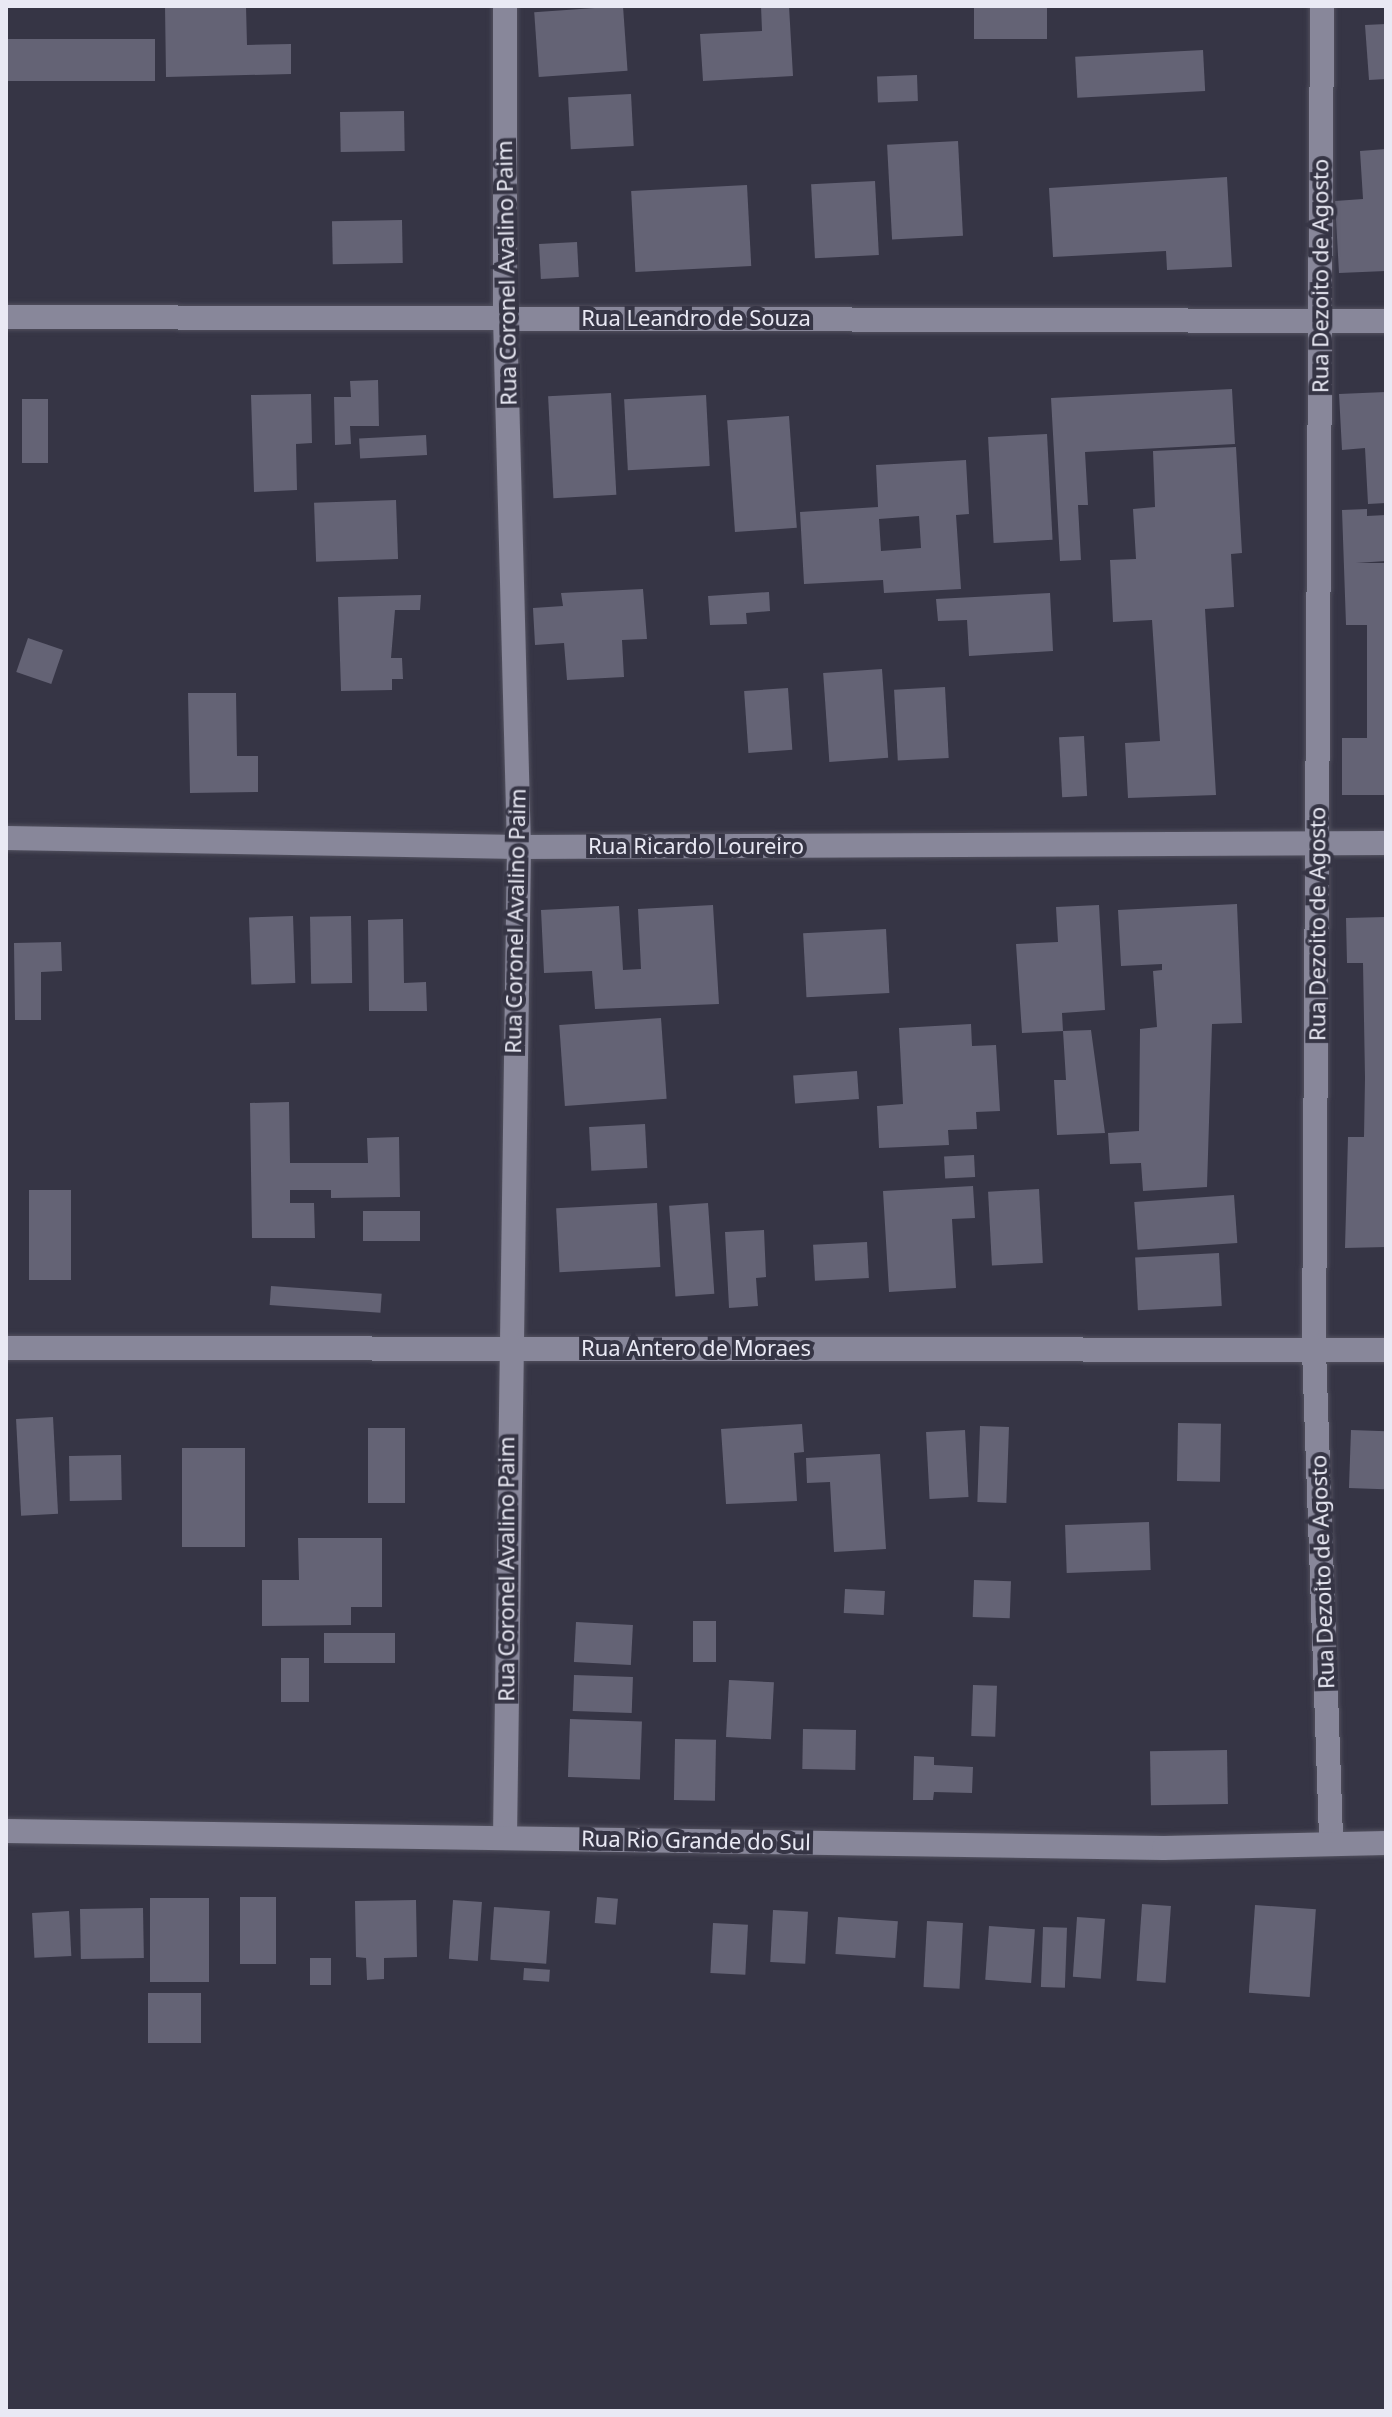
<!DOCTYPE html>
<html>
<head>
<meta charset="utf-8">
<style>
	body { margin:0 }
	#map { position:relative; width:1392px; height:2417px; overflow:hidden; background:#363545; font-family:"Noto Sans",sans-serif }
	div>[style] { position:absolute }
	.building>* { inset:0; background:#646375; transform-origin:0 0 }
	.roads { filter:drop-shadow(0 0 2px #52515f) drop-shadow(0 0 2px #52515f) }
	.minor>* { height:24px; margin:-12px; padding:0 12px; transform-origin:12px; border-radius:12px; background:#88879a }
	span { translate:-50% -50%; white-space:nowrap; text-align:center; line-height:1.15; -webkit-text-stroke:8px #363545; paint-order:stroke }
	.street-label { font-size:22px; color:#e9e9f4 }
	.frame { position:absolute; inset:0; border:8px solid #e9e9f4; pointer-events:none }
</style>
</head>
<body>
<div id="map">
	<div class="building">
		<div style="clip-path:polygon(165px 6px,246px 6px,247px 45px,291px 44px,291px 74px,166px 77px)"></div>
		<div style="left:623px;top:6px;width:65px;height:89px;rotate:86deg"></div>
		<div style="clip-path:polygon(761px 6px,789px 6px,793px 76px,703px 81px,700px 34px,762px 31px)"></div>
		<div style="left:974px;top:6px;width:73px;height:33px"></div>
		<div style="clip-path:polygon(1386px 24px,1386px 79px,1369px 80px,1365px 25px)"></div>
		<div style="left:6px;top:39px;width:149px;height:42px"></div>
		<div style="left:1203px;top:50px;width:41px;height:128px;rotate:87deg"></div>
		<div style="left:917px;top:75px;width:26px;height:40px;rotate:88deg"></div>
		<div style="left:631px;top:94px;width:52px;height:63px;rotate:87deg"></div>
		<div style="left:404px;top:111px;width:40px;height:64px;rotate:89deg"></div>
		<div style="left:958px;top:141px;width:95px;height:71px;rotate:87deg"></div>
		<div style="clip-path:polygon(1386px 149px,1386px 271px,1339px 273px,1335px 201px,1363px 199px,1360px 151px)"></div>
		<div style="clip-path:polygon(1227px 177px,1232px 267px,1167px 270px,1166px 251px,1053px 257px,1049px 188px)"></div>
		<div style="left:875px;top:181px;width:74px;height:64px;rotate:87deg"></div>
		<div style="left:747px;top:185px;width:81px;height:116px;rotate:87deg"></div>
		<div style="left:402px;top:220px;width:43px;height:70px;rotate:89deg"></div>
		<div style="left:577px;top:242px;width:35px;height:38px;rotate:87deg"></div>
		<div style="clip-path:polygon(378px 380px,379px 426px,350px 426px,351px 444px,335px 445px,334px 397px,351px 397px,350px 381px)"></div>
		<div style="clip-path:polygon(1232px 389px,1235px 444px,1085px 452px,1088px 505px,1078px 505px,1081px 560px,1060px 561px,1051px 398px)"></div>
		<div style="clip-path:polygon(1386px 392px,1386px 503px,1368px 504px,1365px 448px,1342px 450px,1339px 394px)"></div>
		<div style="left:611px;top:393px;width:102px;height:63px;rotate:87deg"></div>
		<div style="clip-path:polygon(311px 394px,312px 443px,296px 444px,297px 490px,254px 492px,251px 395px)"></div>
		<div style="left:706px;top:395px;width:71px;height:82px;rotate:87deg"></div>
		<div style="left:22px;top:399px;width:26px;height:64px"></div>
		<div style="left:789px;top:416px;width:112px;height:62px;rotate:86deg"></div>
		<div style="left:1047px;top:434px;width:106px;height:59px;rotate:87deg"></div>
		<div style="left:426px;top:435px;width:20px;height:67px;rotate:87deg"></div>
		<div style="clip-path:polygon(1236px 447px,1242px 553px,1231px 554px,1234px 607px,1205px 609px,1216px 795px,1128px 798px,1125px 743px,1160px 741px,1152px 620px,1113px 622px,1110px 560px,1136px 559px,1133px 509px,1155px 507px,1153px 451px)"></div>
		<div style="clip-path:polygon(evenodd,966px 460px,969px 514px,956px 515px,961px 589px,884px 593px,883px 580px,804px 584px,800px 512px,878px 507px,876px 465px,966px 460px,919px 516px,921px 548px,881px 551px,879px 519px,919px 516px)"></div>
		<div style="left:396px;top:500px;width:59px;height:82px;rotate:88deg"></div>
		<div style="clip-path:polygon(1367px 509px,1367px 516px,1386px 515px,1386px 561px,1356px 563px,1386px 563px,1386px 795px,1342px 795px,1342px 738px,1367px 738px,1367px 625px,1346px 625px,1342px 510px)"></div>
		<div style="clip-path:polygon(643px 589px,647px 639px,622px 640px,624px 677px,567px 680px,564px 643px,535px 645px,533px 608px,563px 606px,561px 593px)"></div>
		<div style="clip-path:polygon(769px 592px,770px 611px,746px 613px,747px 624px,710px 625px,708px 596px)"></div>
		<div style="clip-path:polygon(1050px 593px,1053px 651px,969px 656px,967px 620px,938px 621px,936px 599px)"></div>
		<div style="clip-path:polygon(421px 595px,420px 610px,395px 610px,391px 658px,402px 658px,403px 679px,392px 679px,392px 690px,341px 691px,338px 597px)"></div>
		<div style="left:28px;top:638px;width:37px;height:36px;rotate:19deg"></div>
		<div style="left:882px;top:669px;width:89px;height:59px;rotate:86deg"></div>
		<div style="left:945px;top:687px;width:71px;height:51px;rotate:87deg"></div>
		<div style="left:788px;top:688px;width:62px;height:44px;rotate:86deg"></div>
		<div style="clip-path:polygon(188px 693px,236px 693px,237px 756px,258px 756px,258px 792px,190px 793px)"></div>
		<div style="left:1084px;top:736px;width:60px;height:25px;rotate:87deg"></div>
		<div style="clip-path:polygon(1237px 904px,1242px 1023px,1212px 1024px,1207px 1187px,1143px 1191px,1141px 1163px,1110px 1164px,1108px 1133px,1139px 1131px,1140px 1029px,1157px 1027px,1153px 971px,1162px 970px,1162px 964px,1121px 966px,1118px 910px)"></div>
		<div style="clip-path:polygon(713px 905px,719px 1004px,595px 1009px,592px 971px,544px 973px,541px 910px,619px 906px,623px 970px,641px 969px,638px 909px)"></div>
		<div style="clip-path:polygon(1099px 905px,1105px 1010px,1062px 1013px,1063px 1031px,1091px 1030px,1105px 1133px,1057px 1135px,1054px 1080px,1066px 1080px,1063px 1031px,1022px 1033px,1016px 944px,1058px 942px,1056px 907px)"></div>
		<div style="left:293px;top:916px;width:67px;height:44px;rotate:88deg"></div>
		<div style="left:351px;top:916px;width:67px;height:41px;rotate:89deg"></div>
		<div style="clip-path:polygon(1386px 917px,1386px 1247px,1345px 1248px,1348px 1137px,1364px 1137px,1365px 1078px,1363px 963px,1347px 963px,1346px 918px)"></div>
		<div style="clip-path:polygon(403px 919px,404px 983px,426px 982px,427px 1011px,369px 1011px,368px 920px)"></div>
		<div style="left:886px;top:929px;width:64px;height:83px;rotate:87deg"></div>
		<div style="clip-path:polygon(61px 942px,62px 971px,41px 972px,41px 1020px,15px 1020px,14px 943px)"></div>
		<div style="left:661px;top:1018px;width:81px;height:102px;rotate:86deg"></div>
		<div style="clip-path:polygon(971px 1024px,972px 1046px,996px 1045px,1000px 1111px,976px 1112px,977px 1129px,948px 1130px,949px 1145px,879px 1148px,877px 1106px,903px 1104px,899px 1028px)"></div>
		<div style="left:857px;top:1071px;width:28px;height:64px;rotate:86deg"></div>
		<div style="clip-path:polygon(289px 1102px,290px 1163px,368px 1163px,367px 1138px,399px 1137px,400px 1197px,331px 1198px,331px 1190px,290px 1190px,290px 1203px,314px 1203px,315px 1238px,252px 1238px,250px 1103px)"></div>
		<div style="left:645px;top:1124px;width:44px;height:56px;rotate:87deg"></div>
		<div style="left:974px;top:1155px;width:22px;height:30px;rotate:87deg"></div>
		<div style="clip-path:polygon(973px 1186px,975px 1218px,952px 1219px,956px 1288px,889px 1292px,883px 1191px)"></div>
		<div style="left:1039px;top:1189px;width:74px;height:51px;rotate:87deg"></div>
		<div style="left:29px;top:1190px;width:42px;height:90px"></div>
		<div style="left:1234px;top:1195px;width:48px;height:100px;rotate:86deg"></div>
		<div style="left:657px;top:1203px;width:64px;height:101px;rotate:87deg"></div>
		<div style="left:708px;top:1203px;width:91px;height:39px;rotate:86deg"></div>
		<div style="left:363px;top:1211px;width:57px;height:30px"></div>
		<div style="clip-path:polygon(764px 1230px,766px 1277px,756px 1278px,758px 1306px,729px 1308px,725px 1232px)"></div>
		<div style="left:867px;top:1242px;width:36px;height:54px;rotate:87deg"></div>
		<div style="left:1219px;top:1253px;width:53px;height:84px;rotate:87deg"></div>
		<div style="left:271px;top:1286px;width:111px;height:19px;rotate:4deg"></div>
		<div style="left:53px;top:1417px;width:97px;height:37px;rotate:87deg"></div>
		<div style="left:1178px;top:1423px;width:43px;height:58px;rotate:1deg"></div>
		<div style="clip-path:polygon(802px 1424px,804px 1452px,794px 1453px,797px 1501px,726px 1504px,721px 1429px)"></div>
		<div style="left:980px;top:1426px;width:29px;height:76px;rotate:2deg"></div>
		<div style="left:368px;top:1428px;width:37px;height:75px"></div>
		<div style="left:965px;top:1430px;width:67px;height:39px;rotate:87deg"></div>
		<div style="left:1351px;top:1430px;width:35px;height:58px;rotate:2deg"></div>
		<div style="left:182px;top:1448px;width:63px;height:99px"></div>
		<div style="clip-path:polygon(880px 1454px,886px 1549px,834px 1552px,830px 1482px,807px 1483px,806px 1458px)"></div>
		<div style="left:121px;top:1455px;width:45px;height:52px;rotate:89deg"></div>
		<div style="left:1149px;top:1522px;width:48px;height:84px;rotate:88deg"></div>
		<div style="clip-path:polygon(298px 1538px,382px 1538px,382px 1607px,351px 1607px,351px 1625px,262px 1626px,262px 1580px,299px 1580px)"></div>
		<div style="left:974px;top:1580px;width:37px;height:37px;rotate:2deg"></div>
		<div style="left:845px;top:1589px;width:40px;height:24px;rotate:3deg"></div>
		<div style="left:693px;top:1621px;width:23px;height:41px"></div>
		<div style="left:576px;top:1622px;width:57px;height:40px;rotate:3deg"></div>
		<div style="left:324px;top:1633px;width:71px;height:30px"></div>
		<div style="left:281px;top:1658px;width:28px;height:44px"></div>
		<div style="left:574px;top:1675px;width:59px;height:36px;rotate:2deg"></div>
		<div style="left:729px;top:1680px;width:45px;height:57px;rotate:3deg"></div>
		<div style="left:973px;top:1685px;width:24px;height:51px;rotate:2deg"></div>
		<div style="left:570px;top:1719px;width:72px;height:58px;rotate:2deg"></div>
		<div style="left:803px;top:1729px;width:53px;height:40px;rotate:1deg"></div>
		<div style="left:675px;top:1739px;width:41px;height:61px;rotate:1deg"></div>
		<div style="left:1227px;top:1750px;width:54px;height:77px;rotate:89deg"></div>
		<div style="clip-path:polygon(914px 1756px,934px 1757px,934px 1765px,973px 1767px,972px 1793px,934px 1792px,933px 1800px,913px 1800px)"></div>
		<div style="left:240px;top:1897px;width:36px;height:67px"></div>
		<div style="left:597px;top:1897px;width:21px;height:26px;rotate:5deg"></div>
		<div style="left:209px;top:1898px;width:84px;height:59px;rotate:90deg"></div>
		<div style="clip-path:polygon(416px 1900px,417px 1957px,384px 1958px,384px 1979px,367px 1980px,366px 1958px,356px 1957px,355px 1901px)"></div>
		<div style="left:453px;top:1900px;width:29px;height:59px;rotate:4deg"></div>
		<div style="left:1142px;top:1904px;width:29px;height:77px;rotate:4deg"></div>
		<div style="left:1255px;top:1905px;width:61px;height:88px;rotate:4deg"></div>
		<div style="left:494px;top:1907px;width:56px;height:53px;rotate:4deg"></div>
		<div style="left:143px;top:1908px;width:50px;height:63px;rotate:89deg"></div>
		<div style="left:773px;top:1910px;width:35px;height:52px;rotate:3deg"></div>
		<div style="left:69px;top:1911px;width:45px;height:37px;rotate:87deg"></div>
		<div style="left:838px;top:1917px;width:60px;height:37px;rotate:4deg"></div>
		<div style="left:1077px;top:1917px;width:28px;height:60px;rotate:4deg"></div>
		<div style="left:927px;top:1921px;width:36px;height:66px;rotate:3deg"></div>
		<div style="left:713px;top:1923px;width:35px;height:50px;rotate:3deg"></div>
		<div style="left:989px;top:1926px;width:46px;height:54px;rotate:4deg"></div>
		<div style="left:1043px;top:1927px;width:24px;height:60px;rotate:2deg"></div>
		<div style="left:310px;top:1958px;width:21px;height:27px"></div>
		<div style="left:524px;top:1968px;width:26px;height:12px;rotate:4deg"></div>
		<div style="left:148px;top:1993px;width:53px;height:50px"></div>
	</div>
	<div class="roads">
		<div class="minor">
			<div style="left:505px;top:6px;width:311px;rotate:90deg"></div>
			<div style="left:505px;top:317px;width:530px;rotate:88.49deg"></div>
			<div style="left:519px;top:847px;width:989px;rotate:90.81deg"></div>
			<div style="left:1322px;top:6px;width:1344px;rotate:90.34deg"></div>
			<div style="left:1314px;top:1350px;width:492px;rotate:88deg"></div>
			<div style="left:6px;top:317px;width:1380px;rotate:0.17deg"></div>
			<div style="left:6px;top:838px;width:513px;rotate:1.01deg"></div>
			<div style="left:519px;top:847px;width:867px;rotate:-0.26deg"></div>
			<div style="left:6px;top:1348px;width:1380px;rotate:0.08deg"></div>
			<div style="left:6px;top:1831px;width:1158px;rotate:0.84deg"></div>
			<div style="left:1164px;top:1848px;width:222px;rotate:-1.3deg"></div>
		</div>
	</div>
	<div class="street-label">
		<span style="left:506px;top:273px;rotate:-91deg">Rua Coronel Avalino Paim</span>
		<span style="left:1320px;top:276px;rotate:-90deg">Rua Dezoito de Agosto</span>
		<span style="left:696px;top:318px">Rua Leandro de Souza</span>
		<span style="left:696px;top:846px">Rua Ricardo Loureiro</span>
		<span style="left:515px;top:921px;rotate:-89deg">Rua Coronel Avalino Paim</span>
		<span style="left:1317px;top:924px;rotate:-90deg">Rua Dezoito de Agosto</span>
		<span style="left:696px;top:1348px">Rua Antero de Moraes</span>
		<span style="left:506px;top:1569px;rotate:-90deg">Rua Coronel Avalino Paim</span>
		<span style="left:1322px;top:1572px;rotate:-92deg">Rua Dezoito de Agosto</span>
		<span style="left:696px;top:1840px;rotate:1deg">Rua Rio Grande do Sul</span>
	</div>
	<div class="frame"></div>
</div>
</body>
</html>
